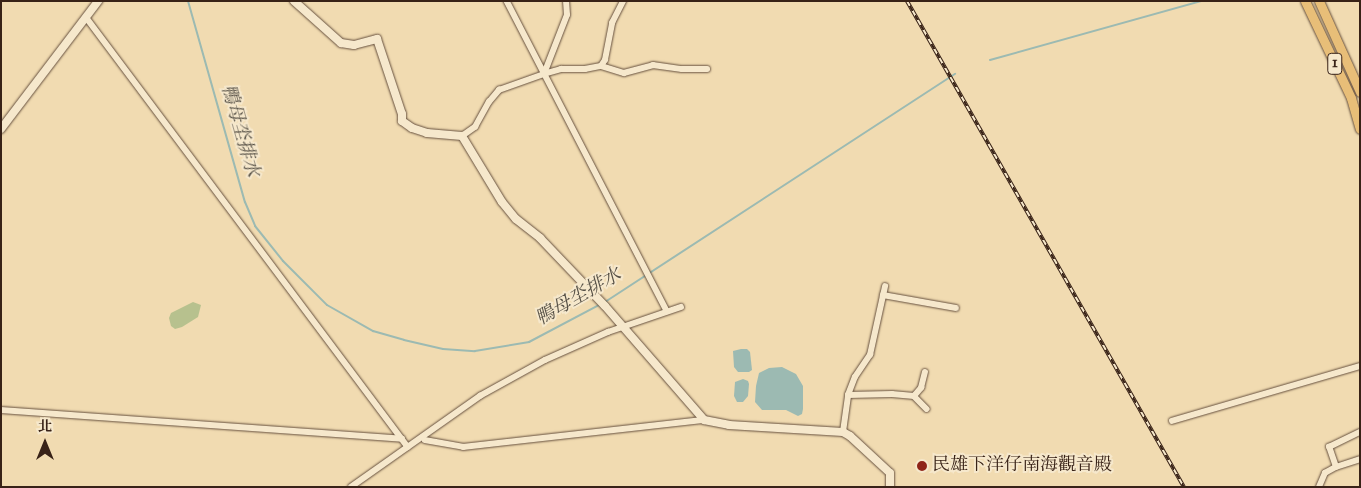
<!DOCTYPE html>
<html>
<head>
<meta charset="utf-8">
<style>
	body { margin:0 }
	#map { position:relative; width:1361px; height:488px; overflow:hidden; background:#f1dbb1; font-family:"Sorts Mill Goudy","Noto Serif TC",serif }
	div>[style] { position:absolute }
	.green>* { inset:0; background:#b7c18e }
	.water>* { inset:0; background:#9cbab2 }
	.stream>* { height:2px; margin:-1px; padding:0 1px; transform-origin:1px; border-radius:1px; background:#9cbab2 }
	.roads { filter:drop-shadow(0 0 1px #66503e) drop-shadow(0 0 1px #66503e) }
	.street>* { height:5.5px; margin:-2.75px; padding:0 2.75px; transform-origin:2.75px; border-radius:2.75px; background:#f6e8cc }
	.secondary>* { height:8px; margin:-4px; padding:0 4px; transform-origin:4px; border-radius:4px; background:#f6e8cc }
	.primary>* { height:9px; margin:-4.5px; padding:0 4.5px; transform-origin:4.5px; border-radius:4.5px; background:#e8be78 }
	.rail>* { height:4px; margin-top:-2px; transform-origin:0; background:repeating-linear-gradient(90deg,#f6e8cc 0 5.5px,#382217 0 11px); box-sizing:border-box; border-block:1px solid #382217 }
	.dots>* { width:14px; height:14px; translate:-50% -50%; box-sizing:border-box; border:2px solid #f6e8cc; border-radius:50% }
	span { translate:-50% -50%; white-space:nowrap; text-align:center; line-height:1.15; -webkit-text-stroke:4px #f6e8cc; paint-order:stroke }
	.shield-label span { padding:1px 4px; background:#f6e8cc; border:1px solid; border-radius:4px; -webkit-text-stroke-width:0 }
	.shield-label { font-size:16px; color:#382217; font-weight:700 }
	.poi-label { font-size:18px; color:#382217 }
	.left { translate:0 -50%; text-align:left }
	.water-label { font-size:19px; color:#565046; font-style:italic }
	.frame { position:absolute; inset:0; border:2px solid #382217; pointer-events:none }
	.north { position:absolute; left:20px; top:418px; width:50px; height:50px; -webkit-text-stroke:4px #f6e8cc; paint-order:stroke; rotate:0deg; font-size:14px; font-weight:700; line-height:20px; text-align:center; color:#382217 }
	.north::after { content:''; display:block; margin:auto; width:18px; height:22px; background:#382217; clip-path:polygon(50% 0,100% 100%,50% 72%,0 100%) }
</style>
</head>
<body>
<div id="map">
	<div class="green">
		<div style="clip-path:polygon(193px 302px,201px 305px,198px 317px,182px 327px,175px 329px,171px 326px,169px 318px,171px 313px)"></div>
	</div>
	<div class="water">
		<div style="clip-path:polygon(741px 349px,747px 349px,750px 352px,752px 370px,749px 372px,738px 372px,734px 367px,733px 351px)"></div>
		<div style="clip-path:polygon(782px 367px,796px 374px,803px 386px,803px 409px,802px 414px,798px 416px,786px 410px,762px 410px,755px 402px,756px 386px,759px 373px,769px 368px)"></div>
		<div style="clip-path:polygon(743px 379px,748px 381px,749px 384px,748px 396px,743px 402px,737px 402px,734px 396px,735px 382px)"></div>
	</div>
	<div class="stream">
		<div style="left:188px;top:1px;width:209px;rotate:74.2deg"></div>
		<div style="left:245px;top:202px;width:26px;rotate:67deg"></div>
		<div style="left:255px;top:226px;width:45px;rotate:51.3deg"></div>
		<div style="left:283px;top:261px;width:62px;rotate:45deg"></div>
		<div style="left:327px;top:305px;width:53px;rotate:29.5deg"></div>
		<div style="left:373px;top:331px;width:32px;rotate:16deg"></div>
		<div style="left:404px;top:340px;width:40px;rotate:13deg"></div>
		<div style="left:443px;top:349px;width:32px;rotate:4deg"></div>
		<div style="left:475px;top:351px;width:55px;rotate:-9.5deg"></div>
		<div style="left:529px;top:342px;width:81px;rotate:-27.8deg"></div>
		<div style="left:990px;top:60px;width:220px;rotate:-15.6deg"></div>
		<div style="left:605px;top:302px;width:418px;rotate:-33.1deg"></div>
	</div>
	<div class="roads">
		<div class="street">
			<div style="left:507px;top:1px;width:349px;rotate:62.7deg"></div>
			<div style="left:86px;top:17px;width:537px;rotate:53.17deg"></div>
			<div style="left:601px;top:66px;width:7px;rotate:-56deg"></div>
			<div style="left:605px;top:60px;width:38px;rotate:-79deg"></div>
			<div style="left:612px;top:23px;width:25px;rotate:-63deg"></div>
			<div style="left:544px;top:74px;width:18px;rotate:-16deg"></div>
			<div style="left:561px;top:69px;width:24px"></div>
			<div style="left:585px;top:69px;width:16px;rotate:-11deg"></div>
			<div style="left:601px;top:66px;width:24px;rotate:17deg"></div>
			<div style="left:624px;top:73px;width:30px;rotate:-15deg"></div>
			<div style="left:653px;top:65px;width:29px;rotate:8deg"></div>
			<div style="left:682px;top:69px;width:25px"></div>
			<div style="left:462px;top:136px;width:16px;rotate:-35deg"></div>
			<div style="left:475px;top:127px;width:29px;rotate:-61deg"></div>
			<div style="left:489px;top:102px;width:16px;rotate:-50deg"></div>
			<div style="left:499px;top:90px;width:48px;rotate:-19.6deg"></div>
			<div style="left:544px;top:74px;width:63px;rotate:-68.7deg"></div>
			<div style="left:567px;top:15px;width:14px;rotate:-94deg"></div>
			<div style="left:883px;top:295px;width:74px;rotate:10.1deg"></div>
			<div style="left:848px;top:395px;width:19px;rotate:-69deg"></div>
			<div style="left:855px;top:377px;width:27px;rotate:-56deg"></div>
			<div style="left:870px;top:355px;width:70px;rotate:-77.6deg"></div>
			<div style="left:914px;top:396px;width:11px;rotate:-49deg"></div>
			<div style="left:921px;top:388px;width:16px;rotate:-76deg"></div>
			<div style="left:1px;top:410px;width:402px;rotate:4.1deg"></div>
			<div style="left:1172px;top:421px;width:196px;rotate:-16.3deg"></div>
			<div style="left:843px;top:432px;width:37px;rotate:-82deg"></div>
			<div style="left:848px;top:395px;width:44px;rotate:-1.3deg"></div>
			<div style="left:892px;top:394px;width:22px;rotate:5deg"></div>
			<div style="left:914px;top:396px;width:18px;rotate:45deg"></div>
			<div style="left:425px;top:440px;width:39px;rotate:10deg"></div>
			<div style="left:463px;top:447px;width:243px;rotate:-6.4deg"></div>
			<div style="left:1336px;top:467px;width:25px;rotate:-18deg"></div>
			<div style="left:351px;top:487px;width:158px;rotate:-35.2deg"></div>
			<div style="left:480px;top:396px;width:74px;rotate:-29deg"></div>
			<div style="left:545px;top:360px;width:69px;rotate:-24deg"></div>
			<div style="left:608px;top:332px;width:77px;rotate:-18.9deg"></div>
			<div style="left:1319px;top:487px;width:15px;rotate:-67deg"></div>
			<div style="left:1325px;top:473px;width:13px;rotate:-29deg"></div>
			<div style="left:1336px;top:467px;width:21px;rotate:-109deg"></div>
			<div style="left:1329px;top:447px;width:34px;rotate:-26deg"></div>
		</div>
		<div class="secondary">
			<div style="left:294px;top:1px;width:63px;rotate:41.8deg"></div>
			<div style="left:341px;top:43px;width:13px;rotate:9deg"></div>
			<div style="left:354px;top:45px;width:24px;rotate:-15deg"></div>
			<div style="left:377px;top:39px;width:79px;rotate:71.6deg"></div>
			<div style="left:402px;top:114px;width:7px;rotate:90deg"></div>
			<div style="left:402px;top:121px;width:12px;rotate:35deg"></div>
			<div style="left:412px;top:128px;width:16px;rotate:18deg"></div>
			<div style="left:427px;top:133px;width:35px;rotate:5deg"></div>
			<div style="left:462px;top:136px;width:77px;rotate:58.8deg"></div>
			<div style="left:502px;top:202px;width:22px;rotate:51deg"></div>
			<div style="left:516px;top:219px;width:31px;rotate:38deg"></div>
			<div style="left:540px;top:238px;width:94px;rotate:46.3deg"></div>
			<div style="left:605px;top:306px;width:151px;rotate:49deg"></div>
			<div style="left:704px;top:420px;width:25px;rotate:11deg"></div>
			<div style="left:729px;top:425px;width:114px;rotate:3.5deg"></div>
			<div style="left:843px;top:432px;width:8px;rotate:30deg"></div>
			<div style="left:850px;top:436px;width:54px;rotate:42.8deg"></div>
			<div style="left:890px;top:473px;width:14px;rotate:90deg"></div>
			<div style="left:1px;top:129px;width:161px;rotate:-52.8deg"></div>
		</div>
		<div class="primary">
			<div style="left:1305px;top:1px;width:107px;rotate:64.6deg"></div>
			<div style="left:1351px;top:98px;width:32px;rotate:74deg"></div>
			<div style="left:1319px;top:1px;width:100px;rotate:65.7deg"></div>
		</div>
	</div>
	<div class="rail">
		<div style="left:907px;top:1px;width:559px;rotate:60.32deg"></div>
	</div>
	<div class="dots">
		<div style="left:922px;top:466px;background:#8f2418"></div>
	</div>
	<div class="shield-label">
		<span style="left:1335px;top:64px">1</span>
	</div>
	<div class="poi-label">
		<span class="left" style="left:932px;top:466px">民雄下洋仔南海觀音殿</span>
	</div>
	<div class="water-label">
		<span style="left:239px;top:131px;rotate:74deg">鴨母坔排水</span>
		<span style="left:579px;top:298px;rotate:-30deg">鴨母坔排水</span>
	</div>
	<div class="frame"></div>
	<div class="north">北</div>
</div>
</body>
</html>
